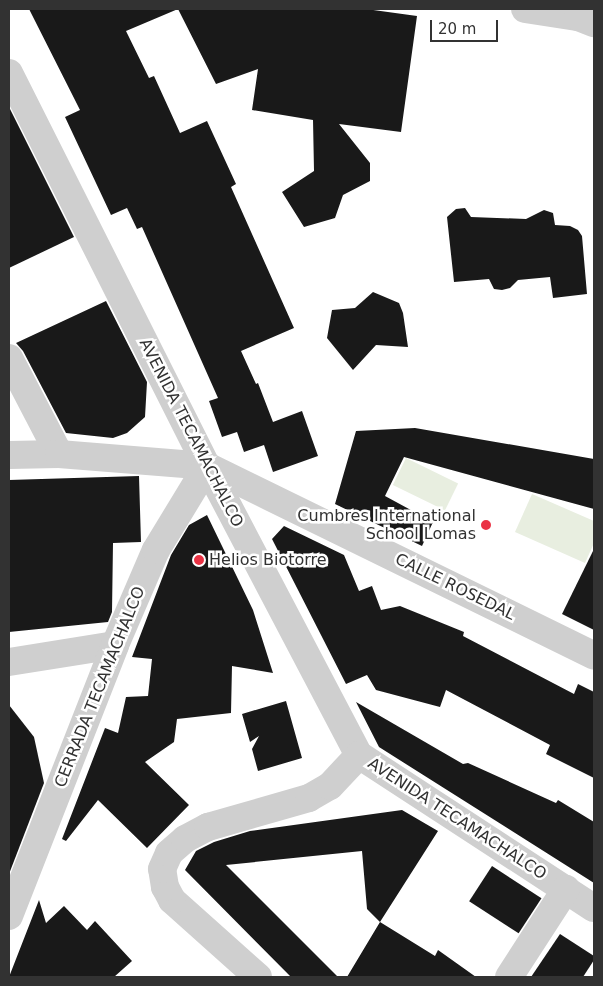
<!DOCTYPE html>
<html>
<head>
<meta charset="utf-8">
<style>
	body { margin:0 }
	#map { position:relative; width:603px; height:986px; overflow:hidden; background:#fff; font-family:"DejaVu Sans",sans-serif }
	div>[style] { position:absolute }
	.green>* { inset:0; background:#e8eee0; transform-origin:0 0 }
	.building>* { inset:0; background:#191919; transform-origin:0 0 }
	.minor>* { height:28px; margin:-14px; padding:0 14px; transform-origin:14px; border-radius:14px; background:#cfcfcf }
	.dots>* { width:14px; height:14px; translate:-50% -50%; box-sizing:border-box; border:2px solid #fff; border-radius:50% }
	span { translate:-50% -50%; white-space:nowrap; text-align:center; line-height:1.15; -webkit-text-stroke:5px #fff; paint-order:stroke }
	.street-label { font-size:16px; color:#323232 }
	.poi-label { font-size:16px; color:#323232 }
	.right { translate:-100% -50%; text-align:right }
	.left { translate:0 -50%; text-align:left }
	.frame { position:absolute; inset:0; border:10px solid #323232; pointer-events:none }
	.scale { position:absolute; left:430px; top:20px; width:68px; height:22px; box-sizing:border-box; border:2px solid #323232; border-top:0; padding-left:6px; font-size:15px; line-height:18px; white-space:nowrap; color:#323232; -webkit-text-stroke:4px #fff; paint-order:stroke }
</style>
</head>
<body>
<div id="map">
	<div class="green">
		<div style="left:406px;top:458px;width:58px;height:30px;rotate:26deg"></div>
		<div style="clip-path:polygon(532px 494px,594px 521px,594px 543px,585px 563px,515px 532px)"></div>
	</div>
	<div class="building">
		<div style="clip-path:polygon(29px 9px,366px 9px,417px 16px,401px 132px,339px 124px,370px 163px,370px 181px,343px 195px,335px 218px,304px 227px,282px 192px,314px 171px,313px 120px,252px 110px,258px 69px,216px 84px,178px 9px,126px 31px,149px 78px,154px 76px,180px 133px,207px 121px,236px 184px,231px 187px,294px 328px,241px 351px,256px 384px,258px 383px,273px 422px,302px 411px,318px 456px,273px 472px,264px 445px,244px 452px,237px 432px,222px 437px,209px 401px,218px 398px,142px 227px,137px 229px,127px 208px,111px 215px,65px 117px,80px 110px)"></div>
		<div style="clip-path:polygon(9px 107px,74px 237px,9px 268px)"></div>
		<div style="clip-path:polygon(465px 208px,471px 217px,526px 219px,544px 210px,553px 213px,555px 225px,570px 226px,578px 230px,582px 236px,587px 294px,553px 298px,550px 277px,518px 280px,510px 288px,502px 290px,494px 289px,489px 279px,454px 282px,447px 217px,456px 209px)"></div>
		<div style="clip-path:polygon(373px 292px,399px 303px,403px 313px,408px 347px,376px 345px,353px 370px,327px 338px,332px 310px,355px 308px)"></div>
		<div style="clip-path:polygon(106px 301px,147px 382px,145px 417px,127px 433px,113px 438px,66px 433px,23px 351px,16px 343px)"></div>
		<div style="clip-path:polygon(415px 428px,594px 459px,594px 509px,404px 457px,385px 496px,433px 522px,422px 546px,335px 504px,356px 431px)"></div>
		<div style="clip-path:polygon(139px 476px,141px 542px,113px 543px,112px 612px,108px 622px,9px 632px,9px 480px)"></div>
		<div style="clip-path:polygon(207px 515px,253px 610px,273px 673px,232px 666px,231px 713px,177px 719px,174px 742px,145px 762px,189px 805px,147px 848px,98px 800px,66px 841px,62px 839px,105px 728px,118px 733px,126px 697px,148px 696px,152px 659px,132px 657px,171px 555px,189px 525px)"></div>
		<div style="clip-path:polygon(284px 526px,344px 555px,359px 591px,372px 586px,381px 610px,400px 606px,464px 632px,463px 636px,574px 694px,578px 684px,594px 692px,594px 778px,546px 754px,550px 745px,446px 690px,440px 707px,376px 690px,367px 675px,346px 684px,272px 539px)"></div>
		<div style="clip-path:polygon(594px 549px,594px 630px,562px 614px)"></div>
		<div style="clip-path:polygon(286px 701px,302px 758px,258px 771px,252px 749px,259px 736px,250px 742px,242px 714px)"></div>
		<div style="clip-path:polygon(356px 702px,463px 764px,468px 763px,556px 803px,558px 800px,594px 822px,594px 883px,379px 747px)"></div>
		<div style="clip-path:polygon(9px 705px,34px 737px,44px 783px,9px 874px)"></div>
		<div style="clip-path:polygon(402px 810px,438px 831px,380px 922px,367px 909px,362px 851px,226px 865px,338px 977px,291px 977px,185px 870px,196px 851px,214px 842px,250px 831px)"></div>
		<div style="left:492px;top:866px;width:59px;height:42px;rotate:33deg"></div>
		<div style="clip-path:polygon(39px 900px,46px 923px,64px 906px,87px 930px,95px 921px,132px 961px,114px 977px,9px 977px)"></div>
		<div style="clip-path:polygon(380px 922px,435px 956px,438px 950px,476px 977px,347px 977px)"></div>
		<div style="clip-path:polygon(560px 934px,594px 956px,594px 960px,583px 977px,531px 977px)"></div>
	</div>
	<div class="minor">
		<div style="left:525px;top:9px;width:54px;rotate:8.6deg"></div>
		<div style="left:578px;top:17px;width:17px;rotate:21deg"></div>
		<div style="left:9px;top:73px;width:440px;rotate:63.3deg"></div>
		<div style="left:207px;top:466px;width:327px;rotate:62.3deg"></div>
		<div style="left:359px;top:755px;width:280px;rotate:33.1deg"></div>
		<div style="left:9px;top:358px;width:108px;rotate:62.5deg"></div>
		<div style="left:9px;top:455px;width:50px;rotate:-1.1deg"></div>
		<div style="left:59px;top:454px;width:148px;rotate:4.6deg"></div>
		<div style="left:207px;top:466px;width:431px;rotate:26.1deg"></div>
		<div style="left:9px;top:662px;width:107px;rotate:-9.1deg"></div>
		<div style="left:9px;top:916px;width:291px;rotate:-68.6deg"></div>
		<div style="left:115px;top:645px;width:103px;rotate:-66.7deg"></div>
		<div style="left:156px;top:550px;width:98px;rotate:-58.7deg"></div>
		<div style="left:258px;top:977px;width:115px;rotate:-138.2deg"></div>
		<div style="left:172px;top:900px;width:15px;rotate:-118deg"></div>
		<div style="left:165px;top:887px;width:18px;rotate:-99deg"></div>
		<div style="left:162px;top:869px;width:17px;rotate:-66deg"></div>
		<div style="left:169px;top:853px;width:21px;rotate:-41deg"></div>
		<div style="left:185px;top:839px;width:26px;rotate:-28deg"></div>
		<div style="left:208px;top:827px;width:105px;rotate:-16deg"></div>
		<div style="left:309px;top:798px;width:24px;rotate:-30deg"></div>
		<div style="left:330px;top:786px;width:42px;rotate:-46.9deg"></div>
		<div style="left:509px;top:977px;width:105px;rotate:-57.1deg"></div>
	</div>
	<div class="dots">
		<div style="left:486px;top:525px;background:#ea3244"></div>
		<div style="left:199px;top:560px;background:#ea3244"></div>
	</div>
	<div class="street-label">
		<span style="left:191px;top:433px;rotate:63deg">AVENIDA TECAMACHALCO</span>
		<span style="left:455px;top:587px;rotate:26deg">CALLE ROSEDAL</span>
		<span style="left:100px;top:687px;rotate:-68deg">CERRADA TECAMACHALCO</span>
		<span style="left:457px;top:819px;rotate:33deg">AVENIDA TECAMACHALCO</span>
	</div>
	<div class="poi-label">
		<span class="right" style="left:476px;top:525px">Cumbres International<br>School Lomas</span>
		<span class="left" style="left:209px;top:560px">Helios Biotorre</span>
	</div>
	<div class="frame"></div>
	<div class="scale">20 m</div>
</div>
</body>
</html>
